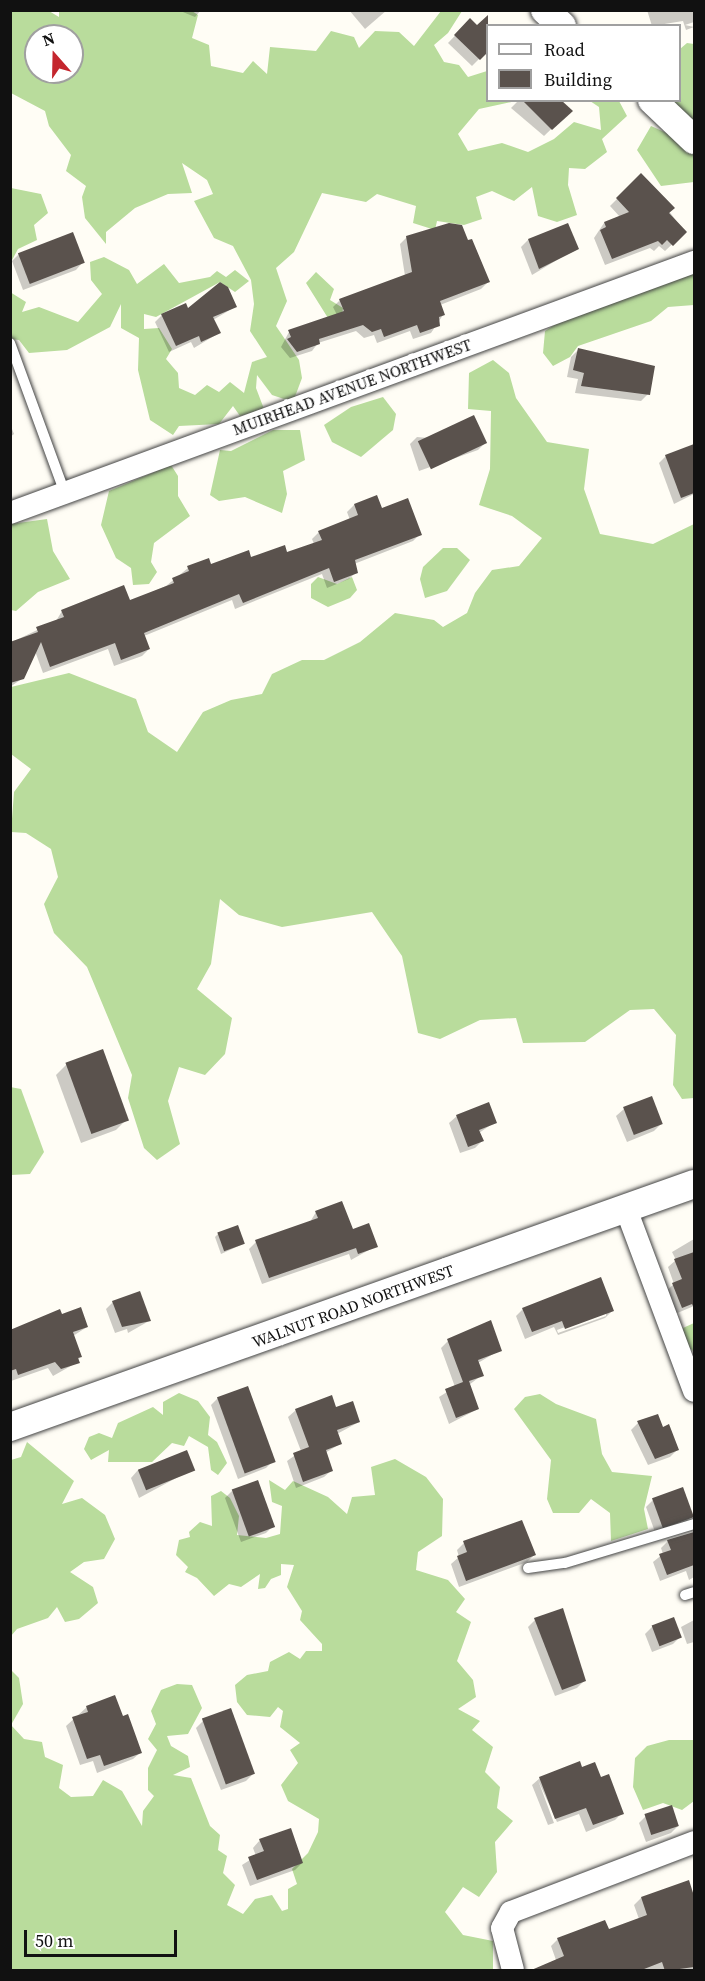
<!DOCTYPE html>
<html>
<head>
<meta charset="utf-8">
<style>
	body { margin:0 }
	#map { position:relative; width:705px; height:1981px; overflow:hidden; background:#fffdf5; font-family:"Source Serif 4",serif }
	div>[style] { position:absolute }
	.forest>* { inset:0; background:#b9dc9c }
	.shadow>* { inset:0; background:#0003 }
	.building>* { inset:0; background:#5a524d; transform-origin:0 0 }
	.roads { filter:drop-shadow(0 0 2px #444) drop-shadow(0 0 2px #444) }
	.service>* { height:10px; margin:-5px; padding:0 5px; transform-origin:5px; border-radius:5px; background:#fff }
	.minor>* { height:22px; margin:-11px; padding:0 11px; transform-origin:11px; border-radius:11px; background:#fff }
	.tertiary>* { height:28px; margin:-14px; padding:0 14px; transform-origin:14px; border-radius:14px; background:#fff }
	span { translate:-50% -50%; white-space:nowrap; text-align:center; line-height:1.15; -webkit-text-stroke:6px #fff; paint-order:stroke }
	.street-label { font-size:16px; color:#111 }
	.frame { position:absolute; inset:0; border:12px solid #111; pointer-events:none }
	.legend { position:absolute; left:486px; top:24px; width:195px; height:78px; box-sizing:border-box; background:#fff; border:2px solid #a0a0a0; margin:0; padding:8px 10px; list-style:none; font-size:18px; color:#111 }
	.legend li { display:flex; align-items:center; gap:12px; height:30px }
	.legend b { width:30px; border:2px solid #a0a0a0 }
	.north { position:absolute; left:24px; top:24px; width:60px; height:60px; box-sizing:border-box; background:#fff; border:2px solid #a0a0a0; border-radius:50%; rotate:340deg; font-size:16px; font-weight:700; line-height:24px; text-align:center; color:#111 }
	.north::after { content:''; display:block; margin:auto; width:21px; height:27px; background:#c4262e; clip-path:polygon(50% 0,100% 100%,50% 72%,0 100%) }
	.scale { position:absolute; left:24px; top:1930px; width:153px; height:27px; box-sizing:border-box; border:3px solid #111; border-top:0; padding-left:8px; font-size:18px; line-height:21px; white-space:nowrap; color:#111; -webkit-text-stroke:4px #fff; paint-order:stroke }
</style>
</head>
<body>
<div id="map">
	<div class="forest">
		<div style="clip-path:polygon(evenodd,11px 11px,49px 11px,59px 17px,59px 11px,192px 11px,198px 15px,192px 38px,209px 45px,211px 66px,243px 73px,253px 61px,267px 74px,270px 47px,316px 51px,331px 31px,354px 37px,359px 48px,375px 31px,399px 32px,414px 46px,441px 11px,462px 11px,448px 33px,434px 45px,444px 62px,459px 65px,468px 77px,487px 71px,488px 100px,516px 101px,479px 109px,458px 134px,468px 151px,502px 143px,528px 152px,554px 139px,574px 122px,601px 130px,599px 107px,590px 101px,619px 101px,627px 116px,602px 139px,607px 152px,585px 169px,569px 168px,568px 185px,577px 215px,557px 222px,538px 216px,532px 187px,514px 201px,492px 191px,476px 197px,482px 219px,464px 225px,437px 221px,435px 230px,413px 223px,416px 206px,377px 194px,366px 202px,322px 193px,294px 252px,276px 268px,287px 301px,276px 326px,299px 360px,302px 378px,293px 402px,272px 395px,257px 375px,256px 388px,264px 409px,240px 416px,233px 406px,219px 424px,179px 426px,173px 435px,150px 420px,138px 370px,139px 338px,121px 328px,121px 304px,110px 327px,67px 350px,29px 353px,19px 340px,11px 339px,10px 292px,26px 302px,22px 312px,39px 307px,78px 322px,102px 294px,91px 280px,90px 262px,104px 257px,129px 270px,137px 284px,164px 264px,179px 283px,210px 277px,217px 271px,226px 277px,235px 270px,249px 281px,235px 292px,220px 282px,156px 317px,144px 314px,144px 329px,159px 328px,172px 349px,166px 359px,178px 373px,179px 388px,195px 395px,207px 385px,219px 392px,230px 382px,244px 393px,252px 362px,267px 357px,250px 331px,254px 304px,251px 280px,233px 246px,214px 238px,194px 201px,213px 194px,207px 180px,182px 163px,192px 193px,168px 194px,135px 208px,106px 232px,106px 244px,85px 218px,82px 197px,86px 186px,66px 171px,71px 155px,49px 126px,45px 111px,11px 93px,11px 11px,36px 36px,72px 36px,72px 72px,36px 72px,36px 36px)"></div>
		<div style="clip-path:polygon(687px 43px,694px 44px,694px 182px,661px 186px,637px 150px,651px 126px,671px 135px,672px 101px,680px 100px,680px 49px)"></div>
		<div style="clip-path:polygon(11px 188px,41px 194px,48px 213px,34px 225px,37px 240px,18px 249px,11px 262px)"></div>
		<div style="clip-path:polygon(694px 268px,694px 305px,668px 307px,651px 321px,578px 346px,570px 357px,553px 366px,543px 353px,545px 331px,567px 317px)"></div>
		<div style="clip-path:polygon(316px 272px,334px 289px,330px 300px,343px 308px,341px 323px,333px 326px,306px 283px)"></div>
		<div style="clip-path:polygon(493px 360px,509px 373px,516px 398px,547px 442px,589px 449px,584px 489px,600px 534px,653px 544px,694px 524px,694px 1098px,682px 1099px,673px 1085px,676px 1035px,654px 1009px,630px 1010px,585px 1042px,523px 1043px,516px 1018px,480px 1020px,440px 1039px,418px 1033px,402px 956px,372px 912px,282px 927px,239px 915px,220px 899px,211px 964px,197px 989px,232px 1018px,225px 1054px,205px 1075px,179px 1067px,168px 1101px,180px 1144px,157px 1160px,144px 1148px,128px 1098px,132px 1075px,87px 967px,54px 933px,44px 904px,58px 877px,51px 849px,26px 833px,11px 832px,14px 792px,31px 769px,11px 754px,11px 687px,69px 673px,136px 699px,148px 732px,177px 752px,203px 712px,231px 700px,262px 694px,272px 674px,302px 660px,324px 660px,360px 642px,395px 613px,434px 620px,443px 627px,467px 613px,475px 593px,492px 570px,519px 566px,542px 538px,512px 516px,479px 505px,490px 469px,491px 411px,468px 409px,469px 373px)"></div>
		<div style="clip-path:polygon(383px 397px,396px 414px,393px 430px,361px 457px,332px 442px,324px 425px,351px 407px)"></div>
		<div style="clip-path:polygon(273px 430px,300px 430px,305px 460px,283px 471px,287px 494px,282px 513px,245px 497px,219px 501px,210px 495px,220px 450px,231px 451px)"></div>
		<div style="clip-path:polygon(171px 465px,178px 476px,178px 496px,190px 516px,154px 543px,151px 562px,157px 572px,149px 584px,133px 585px,131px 568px,116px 558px,101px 525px,109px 491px)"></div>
		<div style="clip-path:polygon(47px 519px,53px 551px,70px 579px,38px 592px,16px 611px,11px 610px,11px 524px)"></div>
		<div style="clip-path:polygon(443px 548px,457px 548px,470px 560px,447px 591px,425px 598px,420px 579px,423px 567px)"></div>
		<div style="clip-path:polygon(318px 577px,337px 584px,352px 577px,357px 590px,350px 598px,328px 607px,311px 598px,311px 584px)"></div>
		<div style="clip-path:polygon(10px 1087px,21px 1089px,44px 1152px,30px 1174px,11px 1175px)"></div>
		<div style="clip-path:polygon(694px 1323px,694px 1352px,682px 1341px,683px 1328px)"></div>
		<div style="clip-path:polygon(179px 1393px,198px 1401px,210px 1417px,208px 1435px,217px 1442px,227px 1463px,218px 1475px,211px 1470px,208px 1447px,189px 1436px,184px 1446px,172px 1443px,152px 1462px,108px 1462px,109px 1450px,91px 1460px,84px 1449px,89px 1437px,99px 1433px,112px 1438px,118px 1423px,153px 1407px,163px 1415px,163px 1402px)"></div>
		<div style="clip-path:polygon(540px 1394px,556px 1404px,596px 1419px,602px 1454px,612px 1472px,652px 1476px,644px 1509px,648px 1529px,611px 1541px,610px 1513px,591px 1499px,579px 1513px,553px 1513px,547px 1499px,551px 1460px,514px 1409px,525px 1397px)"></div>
		<div style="clip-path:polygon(27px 1442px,74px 1481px,62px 1504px,82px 1498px,105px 1515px,115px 1539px,104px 1559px,84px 1562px,70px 1572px,93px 1587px,98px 1603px,79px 1619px,65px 1622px,57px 1607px,48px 1618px,17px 1629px,11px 1636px,11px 1460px,21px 1457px)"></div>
		<div style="clip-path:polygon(395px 1459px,426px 1477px,443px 1499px,442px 1536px,418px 1552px,416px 1570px,448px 1580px,465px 1599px,456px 1612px,471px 1622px,457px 1661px,473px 1680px,476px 1697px,458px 1709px,480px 1721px,472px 1730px,493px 1747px,485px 1772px,500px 1787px,497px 1808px,513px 1821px,495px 1842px,497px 1872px,479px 1897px,463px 1887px,445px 1912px,463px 1935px,493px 1941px,493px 1970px,11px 1970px,11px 1725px,24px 1739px,42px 1742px,45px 1757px,63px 1765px,59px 1788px,71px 1797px,93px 1796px,103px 1780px,122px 1791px,142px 1826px,143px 1811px,154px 1796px,148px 1790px,148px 1768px,157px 1750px,148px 1739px,156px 1724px,151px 1711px,161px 1690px,177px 1684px,192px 1685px,202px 1708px,188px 1734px,167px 1736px,171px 1746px,188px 1756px,190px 1767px,173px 1775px,191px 1778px,210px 1826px,220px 1835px,218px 1850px,227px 1856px,223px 1873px,235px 1885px,227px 1905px,243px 1914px,255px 1899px,272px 1895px,282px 1911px,288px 1909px,288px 1889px,297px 1884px,292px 1869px,308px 1853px,318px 1832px,319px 1819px,288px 1801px,281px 1785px,298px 1763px,290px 1750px,300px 1743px,280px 1727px,283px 1711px,278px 1707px,270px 1717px,247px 1715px,237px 1702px,235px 1685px,247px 1675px,268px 1671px,270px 1662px,289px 1652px,300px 1659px,306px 1651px,322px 1651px,322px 1644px,300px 1620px,302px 1611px,287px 1587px,294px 1565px,281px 1564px,281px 1575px,271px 1579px,265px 1588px,258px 1589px,260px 1574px,241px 1587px,229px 1584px,214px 1596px,197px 1578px,185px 1572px,188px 1567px,176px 1555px,179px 1540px,190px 1537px,189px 1532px,200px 1522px,212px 1526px,211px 1496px,221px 1491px,230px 1498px,239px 1516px,237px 1535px,266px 1538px,280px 1534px,282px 1506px,272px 1502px,269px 1480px,285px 1490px,293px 1481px,328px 1497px,347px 1514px,352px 1497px,375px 1495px,371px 1467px)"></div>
		<div style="clip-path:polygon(11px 1670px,19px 1678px,23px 1704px,11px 1725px)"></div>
		<div style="clip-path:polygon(669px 1740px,694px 1740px,694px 1801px,682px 1810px,663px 1803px,643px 1810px,633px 1787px,635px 1758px,647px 1746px)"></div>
	</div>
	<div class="shadow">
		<div style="clip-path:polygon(178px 10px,201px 10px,195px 17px)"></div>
		<div style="clip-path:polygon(349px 10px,387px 10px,365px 29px)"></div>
		<div style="clip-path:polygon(647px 10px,694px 10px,694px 22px,685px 25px,694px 27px,686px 30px,683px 21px,652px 26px)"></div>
		<div style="clip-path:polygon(470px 20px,488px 50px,472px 66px,448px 43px)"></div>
		<div style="clip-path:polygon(519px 100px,560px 100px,570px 111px,544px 136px,511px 108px)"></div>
		<div style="clip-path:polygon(641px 175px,685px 232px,665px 251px,659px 246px,654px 251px,650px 248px,605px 265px,594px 238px,604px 223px,620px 217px,610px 206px)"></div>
		<div style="clip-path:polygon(407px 237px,488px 282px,481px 289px,440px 305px,443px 315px,431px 333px,413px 339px,410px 331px,377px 343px,374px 335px,364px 338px,356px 331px,318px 343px,312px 351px,290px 358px,281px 347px,289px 332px,337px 315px,333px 307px,340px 300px,405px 276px,400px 244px)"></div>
		<div style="clip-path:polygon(528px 240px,577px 248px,532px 275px,521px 247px)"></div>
		<div style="clip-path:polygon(19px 254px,83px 262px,76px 270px,23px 290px,12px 261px)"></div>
		<div style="clip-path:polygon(235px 307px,213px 320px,219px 333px,194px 348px,191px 342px,169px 352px,155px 322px,162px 315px)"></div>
		<div style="clip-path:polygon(578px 350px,648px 394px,641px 401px,575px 393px,578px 379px,567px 377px,571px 357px)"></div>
		<div style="clip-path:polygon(10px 424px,14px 434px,10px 437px)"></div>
		<div style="clip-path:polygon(417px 437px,485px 443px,478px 450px,419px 471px,410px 444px)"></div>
		<div style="clip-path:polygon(691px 447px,694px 494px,674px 504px,659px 463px,666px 456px)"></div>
		<div style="clip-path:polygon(354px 505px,381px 510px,420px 534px,413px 541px,354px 564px,356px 572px,349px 579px,327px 588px,322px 574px,235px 609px,232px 600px,144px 636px,149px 649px,142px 656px,114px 666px,108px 649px,43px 673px,35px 651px,23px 678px,10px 687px,10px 643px,56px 621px,62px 611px,129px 602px,166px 586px,188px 568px,286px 554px,314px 544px,312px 539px,319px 532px,350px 520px,347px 512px)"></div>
		<div style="clip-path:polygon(67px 1064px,127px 1119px,116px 1130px,81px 1143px,56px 1075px)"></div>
		<div style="clip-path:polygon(624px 1109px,661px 1124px,654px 1131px,627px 1142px,616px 1116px)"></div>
		<div style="clip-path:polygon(457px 1116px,495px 1122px,479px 1133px,482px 1141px,475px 1148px,460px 1153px,449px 1123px)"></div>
		<div style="clip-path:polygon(316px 1212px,376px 1246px,351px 1260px,349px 1254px,262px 1284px,249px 1249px,256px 1242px,310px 1222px)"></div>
		<div style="clip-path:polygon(218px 1234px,243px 1244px,221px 1254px,215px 1237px)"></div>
		<div style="clip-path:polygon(694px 1239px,694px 1306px,675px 1314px,666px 1291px,674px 1284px,668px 1267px,676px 1260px,672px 1252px)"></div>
		<div style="clip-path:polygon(113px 1302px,149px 1321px,128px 1333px,127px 1329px,115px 1333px,106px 1309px)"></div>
		<div style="clip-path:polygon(evenodd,523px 1309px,612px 1311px,605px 1318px,558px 1335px,554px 1327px,525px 1339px,516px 1316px,523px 1309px,606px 1312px,606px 1316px,558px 1333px,557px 1330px,606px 1312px)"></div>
		<div style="clip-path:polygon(61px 1316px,87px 1327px,73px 1336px,80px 1356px,78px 1362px,53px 1376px,48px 1368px,11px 1381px,10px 1331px)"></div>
		<div style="clip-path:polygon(448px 1341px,500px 1350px,478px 1363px,482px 1375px,469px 1385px,478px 1409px,449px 1424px,439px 1397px,455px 1387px,441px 1348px)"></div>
		<div style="clip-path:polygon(218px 1398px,273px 1461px,266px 1468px,238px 1479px,211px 1405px)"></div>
		<div style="clip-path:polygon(335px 1409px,359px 1422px,337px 1434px,340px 1444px,325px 1453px,332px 1470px,324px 1477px,296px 1488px,287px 1461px,301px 1451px,288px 1417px,296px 1410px)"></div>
		<div style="clip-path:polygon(638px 1423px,662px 1428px,677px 1450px,670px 1457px,648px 1465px,631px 1430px)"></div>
		<div style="clip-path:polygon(193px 1469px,139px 1498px,131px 1478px,138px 1470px)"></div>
		<div style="clip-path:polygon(232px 1491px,273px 1526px,266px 1533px,241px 1542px,225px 1498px)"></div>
		<div style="clip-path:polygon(653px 1500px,692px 1516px,685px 1523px,655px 1532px,646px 1507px)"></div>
		<div style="clip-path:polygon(694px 1533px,694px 1577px,689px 1580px,686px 1571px,660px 1581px,653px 1562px,663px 1554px,661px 1548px,668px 1541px)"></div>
		<div style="clip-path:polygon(464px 1543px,534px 1555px,527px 1562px,459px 1587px,451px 1564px,459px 1557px,457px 1550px)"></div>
		<div style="clip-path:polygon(535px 1620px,584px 1681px,577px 1688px,555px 1696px,528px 1627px)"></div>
		<div style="clip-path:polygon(694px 1620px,694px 1642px,687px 1644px,681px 1627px)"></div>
		<div style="clip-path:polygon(652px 1627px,680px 1637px,673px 1644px,652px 1652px,645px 1634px)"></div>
		<div style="clip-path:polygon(87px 1707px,122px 1718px,141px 1752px,133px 1759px,97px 1773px,93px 1761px,80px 1765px,66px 1726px)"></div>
		<div style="clip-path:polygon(203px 1721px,253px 1774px,246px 1781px,221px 1790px,196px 1728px)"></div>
		<div style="clip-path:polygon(581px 1769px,600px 1779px,622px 1813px,615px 1820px,586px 1832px,579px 1814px,557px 1822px,538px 1780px,554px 1823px,548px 1825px,532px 1785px,540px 1778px)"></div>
		<div style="clip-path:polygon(646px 1816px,678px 1826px,671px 1833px,646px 1842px,639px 1823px)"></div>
		<div style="clip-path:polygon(260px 1840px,302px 1863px,295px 1870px,250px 1886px,242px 1865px,256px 1856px,253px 1848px)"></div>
		<div style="clip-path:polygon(693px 1896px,694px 1970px,549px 1970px,556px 1960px,551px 1946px,558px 1939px,608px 1931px,639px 1919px,634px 1905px,641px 1898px)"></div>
	</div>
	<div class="building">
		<div style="clip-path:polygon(488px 15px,488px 52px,480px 60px,454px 35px,470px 18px,477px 25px)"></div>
		<div style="clip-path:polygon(522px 100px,561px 100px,573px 111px,552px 130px)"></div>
		<div style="clip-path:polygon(641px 173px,675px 208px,669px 213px,687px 232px,673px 246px,667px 240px,662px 245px,658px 241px,612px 259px,600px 230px,606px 227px,604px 222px,629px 212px,616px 198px)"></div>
		<div style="clip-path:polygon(449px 223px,462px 225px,468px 240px,472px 239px,490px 282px,440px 301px,445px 315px,439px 317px,440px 326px,420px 333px,417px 325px,384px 337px,381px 329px,372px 332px,363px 325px,319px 339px,320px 344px,297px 352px,287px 339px,291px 337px,288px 330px,344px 311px,339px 299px,412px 272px,406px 236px)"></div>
		<div style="clip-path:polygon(568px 223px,579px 249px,539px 269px,528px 239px)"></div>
		<div style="left:73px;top:232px;width:33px;height:59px;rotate:69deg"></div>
		<div style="clip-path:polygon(220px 282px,228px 287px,237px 307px,213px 317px,221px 333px,201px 342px,199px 336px,176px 346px,161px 314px,186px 303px,188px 308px)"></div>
		<div style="clip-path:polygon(578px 348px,655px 366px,650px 395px,581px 386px,584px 373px,573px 370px)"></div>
		<div style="left:474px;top:415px;width:31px;height:62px;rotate:65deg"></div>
		<div style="clip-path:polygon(694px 444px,694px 493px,681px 498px,665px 455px)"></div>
		<div style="clip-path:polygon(377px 495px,382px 508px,408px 498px,422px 535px,355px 560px,358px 573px,334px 582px,329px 568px,243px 603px,239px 594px,144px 633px,150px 649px,121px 660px,115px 643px,50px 667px,41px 642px,24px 679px,10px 683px,10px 642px,38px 632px,36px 627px,64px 617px,61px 610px,124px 585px,130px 600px,174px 583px,172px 578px,189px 571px,187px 566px,209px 558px,211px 564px,249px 550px,251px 557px,285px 545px,287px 552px,322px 540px,318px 531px,358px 515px,354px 504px)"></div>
		<div style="left:103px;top:1049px;width:76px;height:40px;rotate:70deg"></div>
		<div style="left:652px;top:1096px;width:30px;height:31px;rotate:69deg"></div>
		<div style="clip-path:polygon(489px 1102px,497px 1123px,479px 1130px,484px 1141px,468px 1147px,456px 1115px)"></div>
		<div style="clip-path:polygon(342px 1201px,353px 1229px,369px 1223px,378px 1247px,358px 1254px,356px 1248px,269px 1278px,255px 1240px,318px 1218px,315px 1211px)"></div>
		<div style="left:238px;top:1225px;width:20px;height:22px;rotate:70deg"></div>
		<div style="clip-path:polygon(694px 1252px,694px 1308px,692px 1304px,682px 1308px,672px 1283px,682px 1279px,674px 1259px)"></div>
		<div style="clip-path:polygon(601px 1277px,614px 1311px,565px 1329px,562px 1321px,532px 1332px,522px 1308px)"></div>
		<div style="clip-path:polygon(140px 1291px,151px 1321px,122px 1327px,112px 1301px)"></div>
		<div style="clip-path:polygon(81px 1307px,88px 1327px,73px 1332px,82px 1357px,78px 1358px,80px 1363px,61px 1369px,55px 1362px,18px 1375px,16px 1369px,10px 1371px,10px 1330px,60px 1309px,62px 1314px)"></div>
		<div style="clip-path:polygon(491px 1320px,502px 1351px,478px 1360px,484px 1376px,469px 1381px,479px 1409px,456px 1418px,445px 1389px,463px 1382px,447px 1339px)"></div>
		<div style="left:248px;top:1386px;width:81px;height:33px;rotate:70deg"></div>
		<div style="clip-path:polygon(332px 1395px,336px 1407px,353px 1401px,360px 1422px,337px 1430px,342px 1444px,326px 1450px,333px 1471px,303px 1482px,293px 1453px,309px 1447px,295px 1409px)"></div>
		<div style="clip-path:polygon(658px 1414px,663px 1427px,669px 1424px,679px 1450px,655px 1459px,637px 1421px)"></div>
		<div style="left:187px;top:1450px;width:22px;height:53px;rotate:68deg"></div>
		<div style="left:258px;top:1480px;width:50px;height:28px;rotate:70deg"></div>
		<div style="left:683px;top:1487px;width:32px;height:33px;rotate:70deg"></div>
		<div style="clip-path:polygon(522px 1520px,536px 1555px,466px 1581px,457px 1556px,467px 1552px,463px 1541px)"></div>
		<div style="clip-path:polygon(694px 1532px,694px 1565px,667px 1575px,659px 1554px,671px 1550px,667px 1540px)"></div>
		<div style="clip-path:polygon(563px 1608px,586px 1681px,562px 1690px,534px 1618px)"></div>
		<div style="left:674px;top:1617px;width:22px;height:24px;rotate:69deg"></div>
		<div style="clip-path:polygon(115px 1695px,123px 1716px,128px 1714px,142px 1753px,104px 1766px,100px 1755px,87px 1759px,72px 1717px,88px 1712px,86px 1706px)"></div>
		<div style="left:231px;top:1708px;width:70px;height:31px;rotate:70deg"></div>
		<div style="clip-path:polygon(580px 1761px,582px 1767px,595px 1762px,601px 1777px,609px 1774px,624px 1814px,593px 1825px,586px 1808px,555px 1819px,539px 1777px)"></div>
		<div style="left:672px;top:1805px;width:22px;height:29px;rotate:72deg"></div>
		<div style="clip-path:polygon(291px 1828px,303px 1863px,257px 1880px,248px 1857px,264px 1851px,259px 1839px)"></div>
		<div style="clip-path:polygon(689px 1880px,694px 1896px,694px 1967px,665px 1971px,662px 1962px,639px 1971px,529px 1971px,564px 1956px,557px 1938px,605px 1920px,609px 1929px,647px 1915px,641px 1897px)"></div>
	</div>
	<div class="roads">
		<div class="service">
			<div style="left:10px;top:343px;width:160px;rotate:69.9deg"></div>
			<div style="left:528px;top:1568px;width:37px;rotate:-8deg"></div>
			<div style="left:565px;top:1563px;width:135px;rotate:-16.8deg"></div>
			<div style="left:685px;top:1595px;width:9px;rotate:-18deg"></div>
		</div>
		<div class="minor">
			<div style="left:10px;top:513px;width:729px;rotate:-20.15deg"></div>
			<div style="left:626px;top:1209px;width:194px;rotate:69.5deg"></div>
			<div style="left:513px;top:1970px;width:43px;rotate:-104.7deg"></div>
			<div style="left:502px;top:1928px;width:18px;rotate:-61deg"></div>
			<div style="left:511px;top:1912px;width:196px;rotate:-20.9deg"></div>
		</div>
		<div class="tertiary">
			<div style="left:545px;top:10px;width:23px;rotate:43deg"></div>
			<div style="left:652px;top:100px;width:58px;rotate:43.6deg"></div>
			<div style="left:10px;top:1427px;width:726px;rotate:-19.56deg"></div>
		</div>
	</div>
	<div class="street-label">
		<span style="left:352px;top:387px;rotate:-20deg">MUIRHEAD AVENUE NORTHWEST</span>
		<span style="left:353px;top:1306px;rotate:-20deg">WALNUT ROAD NORTHWEST</span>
	</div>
	<div class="frame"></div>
	<ul class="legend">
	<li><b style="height:8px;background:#fff"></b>Road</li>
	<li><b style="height:16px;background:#5a524d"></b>Building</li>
	</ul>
	<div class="north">N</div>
	<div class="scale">50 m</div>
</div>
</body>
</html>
